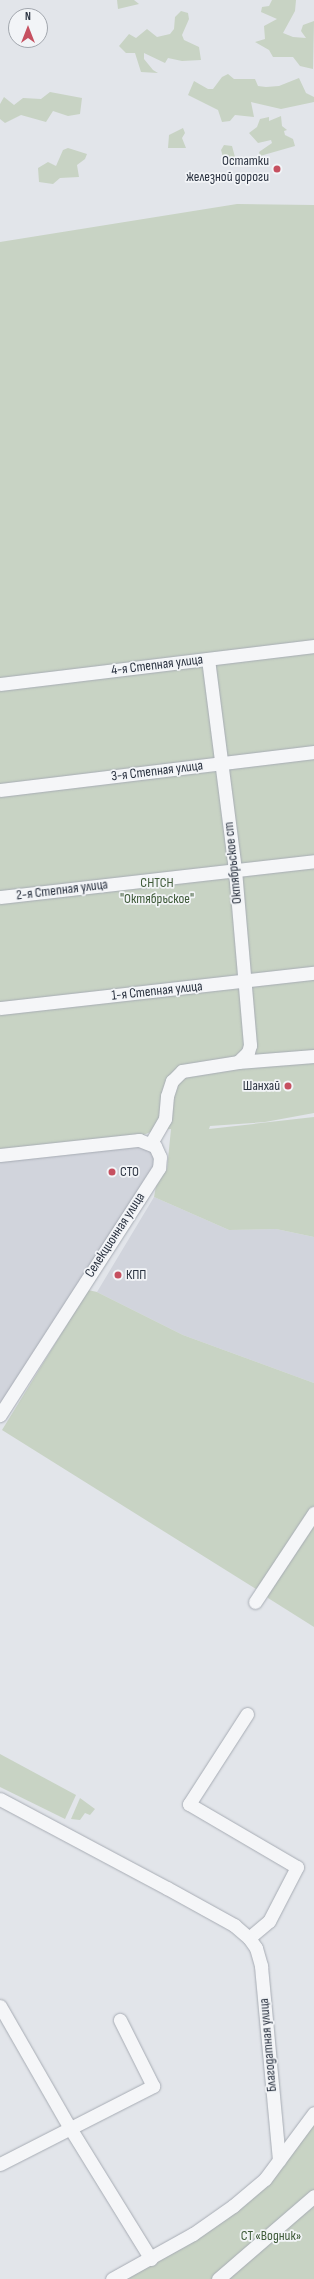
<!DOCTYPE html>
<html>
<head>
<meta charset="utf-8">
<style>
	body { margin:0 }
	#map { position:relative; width:314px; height:2279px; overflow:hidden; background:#e2e5ea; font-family:"Sofia Sans Condensed",sans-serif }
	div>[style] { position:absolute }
	.built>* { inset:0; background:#d1d4dc }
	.green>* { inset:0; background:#c8d3c4 }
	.roads { filter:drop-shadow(0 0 1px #a7acb4) drop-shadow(0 0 1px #a7acb4) }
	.minor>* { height:13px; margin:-6.5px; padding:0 6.5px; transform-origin:6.5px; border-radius:6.5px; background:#f5f6f8 }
	.dots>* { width:11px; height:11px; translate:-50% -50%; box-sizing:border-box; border:2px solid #f2f4f7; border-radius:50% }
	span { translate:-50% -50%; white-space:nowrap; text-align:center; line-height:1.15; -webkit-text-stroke:3.5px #f2f4f7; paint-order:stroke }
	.poi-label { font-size:14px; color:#2b3341 }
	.right { translate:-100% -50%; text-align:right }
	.left { translate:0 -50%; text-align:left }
	.street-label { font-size:14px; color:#2b3341 }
	.park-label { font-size:14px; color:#405c3a }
	.north { position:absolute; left:8px; top:8px; width:40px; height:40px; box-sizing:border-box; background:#f2f4f7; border:1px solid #a2a7ae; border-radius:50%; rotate:0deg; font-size:11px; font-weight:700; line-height:16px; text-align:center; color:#2b3341 }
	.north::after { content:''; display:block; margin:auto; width:14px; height:18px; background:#c65060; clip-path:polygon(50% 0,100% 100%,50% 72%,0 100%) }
</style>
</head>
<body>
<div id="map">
	<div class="built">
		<div style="clip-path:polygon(145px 1144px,158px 1158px,0 1410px,0 1159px)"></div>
		<div style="clip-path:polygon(154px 1197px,229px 1230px,276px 1229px,314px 1237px,314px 1383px,183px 1335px,97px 1292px)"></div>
	</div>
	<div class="green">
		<div style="clip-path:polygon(117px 0,134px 0,139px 4px,118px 9px)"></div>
		<div style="clip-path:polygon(272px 0,296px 0,295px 11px,283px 33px,293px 37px,306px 38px,301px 31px,303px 25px,314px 21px,313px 69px,300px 66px,293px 57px,273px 57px,269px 50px,255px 42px,265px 39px,264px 26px,277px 19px,261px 12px,262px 7px,269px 6px)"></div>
		<div style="clip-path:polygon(181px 11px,188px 13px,189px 19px,182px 35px,184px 40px,199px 47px,201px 60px,182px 61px,168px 58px,165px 63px,144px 53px,144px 59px,153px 70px,158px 73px,141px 72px,135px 53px,126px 53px,119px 46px,129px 34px,136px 38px,147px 29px,157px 37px,170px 34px,174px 29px,175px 17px)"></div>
		<div style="clip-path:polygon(228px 74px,234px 79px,255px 79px,258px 86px,266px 87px,279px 86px,299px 78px,306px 93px,314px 97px,314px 102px,281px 109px,251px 102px,254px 117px,235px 115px,230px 121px,222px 122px,218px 110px,188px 95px,194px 81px,208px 89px,213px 89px,222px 77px)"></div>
		<div style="clip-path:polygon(50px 92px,82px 98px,80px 114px,68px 116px,53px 111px,46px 122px,21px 115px,5px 123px,0 119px,0 104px,4px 97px,14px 105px,23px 98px,41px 99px)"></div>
		<div style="clip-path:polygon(281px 116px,282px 126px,287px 130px,284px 131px,285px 135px,293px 139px,295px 146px,260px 156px,259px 152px,272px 143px,271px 140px,258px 143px,249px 133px,257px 127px,260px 119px,269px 117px,269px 121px)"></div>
		<div style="clip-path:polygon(183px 128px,185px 133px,182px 138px,186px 148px,168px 148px,169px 135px)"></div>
		<div style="clip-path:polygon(224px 145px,232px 146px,235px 157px,232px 159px,224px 160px,221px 150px)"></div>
		<div style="clip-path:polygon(68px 148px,87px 154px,85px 159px,77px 165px,79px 177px,60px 178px,53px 184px,39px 182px,38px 168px,48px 162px,56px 166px,63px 150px)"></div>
		<div style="clip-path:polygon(237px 204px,314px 205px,314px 1113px,265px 1122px,210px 1126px,209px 1129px,314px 1117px,314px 1237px,276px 1229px,229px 1230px,154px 1197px,156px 1186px,167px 1169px,171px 1129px,155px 1130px,139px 1137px,0 1152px,0 242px)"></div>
		<div style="clip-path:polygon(88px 1290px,97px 1292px,183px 1335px,314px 1383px,314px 1507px,277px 1563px,256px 1589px,2px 1430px)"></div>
		<div style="clip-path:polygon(314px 1520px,314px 1627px,268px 1598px,266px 1594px)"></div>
		<div style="clip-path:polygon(0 1754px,76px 1795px,65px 1819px,0 1787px)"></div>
		<div style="clip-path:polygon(80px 1798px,95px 1809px,90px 1815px,85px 1813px,80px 1820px,71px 1819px)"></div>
		<div style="clip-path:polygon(314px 2119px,314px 2279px,121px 2279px,235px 2210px)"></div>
	</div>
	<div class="roads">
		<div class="minor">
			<div style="left:208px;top:659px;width:213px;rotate:82.7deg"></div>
			<div style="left:235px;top:870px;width:176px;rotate:85.1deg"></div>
			<div style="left:250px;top:1045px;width:7px;rotate:106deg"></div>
			<div style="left:248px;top:1052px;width:14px;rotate:135deg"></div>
			<div style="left:0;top:684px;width:316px;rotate:-6.9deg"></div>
			<div style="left:0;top:790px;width:316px;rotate:-6.9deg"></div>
			<div style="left:0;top:897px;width:316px;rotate:-6.5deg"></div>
			<div style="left:0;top:1008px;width:316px;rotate:-6.4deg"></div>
			<div style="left:151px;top:1143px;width:28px;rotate:-60deg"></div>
			<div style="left:165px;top:1119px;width:23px;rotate:-85deg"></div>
			<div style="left:167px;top:1096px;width:16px;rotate:-72deg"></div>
			<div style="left:172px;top:1081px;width:14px;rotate:-45deg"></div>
			<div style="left:182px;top:1071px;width:57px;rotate:-9.1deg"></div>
			<div style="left:238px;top:1062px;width:76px;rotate:-4.5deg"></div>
			<div style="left:0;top:1155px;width:140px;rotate:-6.2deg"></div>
			<div style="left:139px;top:1140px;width:17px;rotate:21deg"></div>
			<div style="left:155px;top:1146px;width:12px;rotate:66deg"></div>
			<div style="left:160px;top:1157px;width:11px;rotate:95deg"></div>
			<div style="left:159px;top:1168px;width:294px;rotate:122.8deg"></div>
			<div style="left:255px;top:1602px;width:107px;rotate:-56.5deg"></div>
			<div style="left:247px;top:1714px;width:107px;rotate:122.8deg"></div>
			<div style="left:189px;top:1804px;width:125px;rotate:30.3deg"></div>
			<div style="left:297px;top:1867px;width:61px;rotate:117.4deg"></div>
			<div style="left:269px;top:1921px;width:26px;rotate:140deg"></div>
			<div style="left:0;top:1799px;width:189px;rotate:28.1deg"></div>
			<div style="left:167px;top:1888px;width:77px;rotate:28.9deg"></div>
			<div style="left:234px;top:1925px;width:20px;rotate:41deg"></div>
			<div style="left:249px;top:1938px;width:12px;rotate:55deg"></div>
			<div style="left:256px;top:1948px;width:19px;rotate:74deg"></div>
			<div style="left:261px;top:1966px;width:195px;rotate:84.7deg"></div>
			<div style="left:0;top:2006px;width:141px;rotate:60.2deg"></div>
			<div style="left:70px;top:2128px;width:154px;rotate:58.3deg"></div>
			<div style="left:0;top:2164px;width:172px;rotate:-27deg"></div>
			<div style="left:153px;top:2086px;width:74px;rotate:-116.6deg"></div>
			<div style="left:112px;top:2279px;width:93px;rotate:-29.1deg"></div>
			<div style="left:193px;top:2234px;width:49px;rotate:-35deg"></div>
			<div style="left:233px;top:2206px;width:42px;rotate:-40.2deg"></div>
			<div style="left:265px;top:2179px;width:82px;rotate:-53.4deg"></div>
			<div style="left:218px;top:2279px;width:127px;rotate:-40.8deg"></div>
		</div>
	</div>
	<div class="dots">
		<div style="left:277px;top:169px;background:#c65060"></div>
		<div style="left:288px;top:1086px;background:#c65060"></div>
		<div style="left:112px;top:1172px;background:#c65060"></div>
		<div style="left:118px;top:1275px;background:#c65060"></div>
	</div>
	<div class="poi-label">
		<span class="right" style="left:269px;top:169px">Остатки<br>железной дороги</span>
		<span class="right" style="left:280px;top:1086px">Шанхай</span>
		<span class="left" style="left:120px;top:1172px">СТО</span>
		<span class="left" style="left:126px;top:1275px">КПП</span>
	</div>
	<div class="street-label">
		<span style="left:157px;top:665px;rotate:-7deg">4-я Степная улица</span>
		<span style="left:157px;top:771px;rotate:-7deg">3-я Степная улица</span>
		<span style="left:233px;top:863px;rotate:-96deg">Октябрьское ст</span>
		<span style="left:62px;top:890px;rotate:-7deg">2-я Степная улица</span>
		<span style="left:157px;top:991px;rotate:-6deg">1-я Степная улица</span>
		<span style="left:115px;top:1235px;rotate:-57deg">Селекционная улица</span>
		<span style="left:268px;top:2045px;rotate:-95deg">Благодатная улица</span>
	</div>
	<div class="park-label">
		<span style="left:157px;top:891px">СНТСН<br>"Октябрьское"</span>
		<span style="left:271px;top:2236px">СТ «Водник»</span>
	</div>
	<div class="north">N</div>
</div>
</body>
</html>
